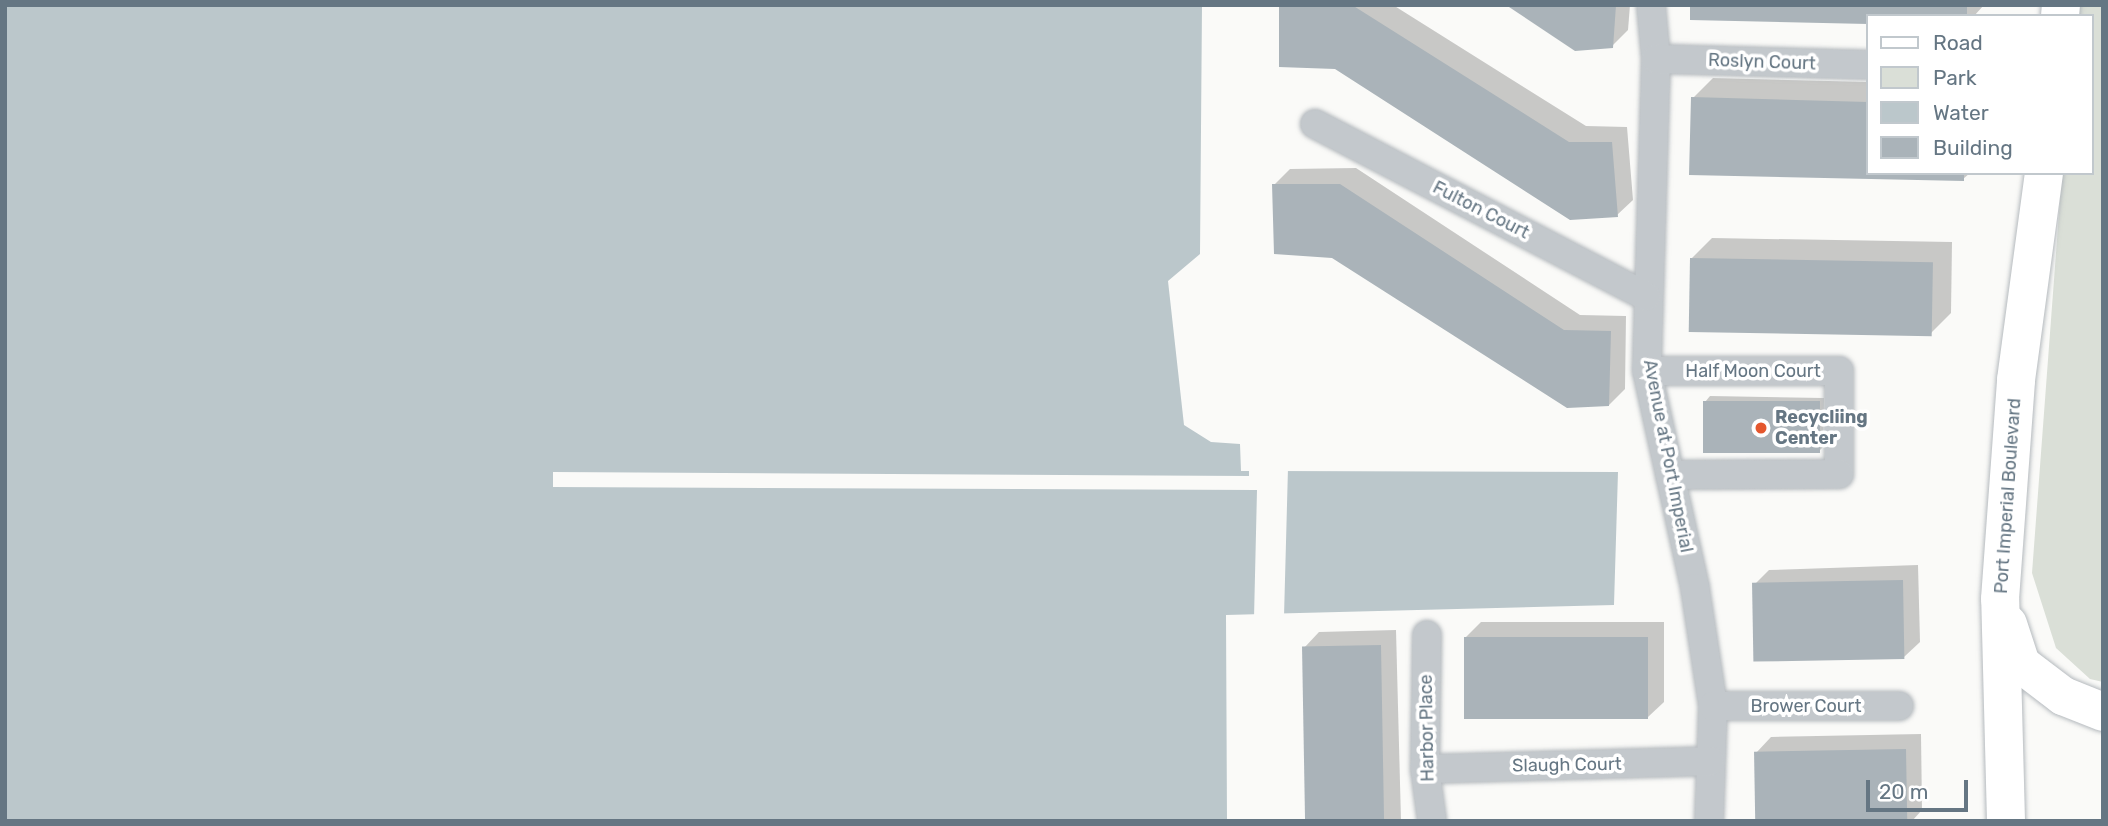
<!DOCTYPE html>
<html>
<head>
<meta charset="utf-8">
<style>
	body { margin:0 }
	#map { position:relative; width:2108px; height:826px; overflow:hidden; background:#fafaf8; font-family:Rubik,sans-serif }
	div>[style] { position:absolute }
	.green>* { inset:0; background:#dadfd7 }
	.water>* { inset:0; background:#bbc7cb }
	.pier>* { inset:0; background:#fafaf8 }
	.shadow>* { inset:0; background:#0003 }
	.building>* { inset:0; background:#aab3b9; transform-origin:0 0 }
	.roads { filter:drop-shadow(0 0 2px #b5babe) drop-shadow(0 0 2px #b5babe) }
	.street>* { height:28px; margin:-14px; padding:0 14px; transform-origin:14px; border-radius:14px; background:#c3c8cc }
	.primary>* { height:38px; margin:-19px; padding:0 19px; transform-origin:19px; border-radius:19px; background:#fff }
	.dots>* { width:19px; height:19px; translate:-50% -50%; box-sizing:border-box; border:4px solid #fff; border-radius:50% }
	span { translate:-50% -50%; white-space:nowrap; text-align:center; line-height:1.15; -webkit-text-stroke:7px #fff; paint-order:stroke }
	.street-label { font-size:18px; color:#657683 }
	.poi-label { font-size:18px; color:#657683; font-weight:700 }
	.left { translate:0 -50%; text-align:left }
	.frame { position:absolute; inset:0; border:7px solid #657683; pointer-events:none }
	.legend { position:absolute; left:1866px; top:14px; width:228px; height:161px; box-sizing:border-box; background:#fff; border:2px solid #c1c8cd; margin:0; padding:9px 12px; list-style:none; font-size:21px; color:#657683 }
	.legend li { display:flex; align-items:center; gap:14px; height:35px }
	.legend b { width:35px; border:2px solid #c1c8cd }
	.scale { position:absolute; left:1866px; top:780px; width:102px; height:32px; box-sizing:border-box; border:4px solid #657683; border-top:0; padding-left:9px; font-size:21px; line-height:24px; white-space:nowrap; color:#657683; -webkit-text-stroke:5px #fff; paint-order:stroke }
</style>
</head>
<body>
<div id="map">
	<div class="green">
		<div style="clip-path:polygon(2074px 5px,2103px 5px,2103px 682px,2090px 679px,2056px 648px,2032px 573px,2062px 173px,2092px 173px,2092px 16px,2073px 16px)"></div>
	</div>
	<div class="water">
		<div style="clip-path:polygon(5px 5px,1202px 5px,1200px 254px,1168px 281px,1184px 425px,1211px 442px,1240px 444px,1241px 471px,1618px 472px,1614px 605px,1226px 615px,1227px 821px,5px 821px)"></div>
	</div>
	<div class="pier">
		<div style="clip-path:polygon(1249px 468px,1288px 468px,1284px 617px,1254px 618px,1257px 490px,553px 487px,553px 472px,1249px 476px)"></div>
	</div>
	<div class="shadow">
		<div style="clip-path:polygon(1280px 5px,1393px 5px,1586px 126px,1627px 127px,1633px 200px,1617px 215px)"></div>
		<div style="clip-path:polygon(1509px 5px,1630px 5px,1628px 30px,1612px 46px)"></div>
		<div style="clip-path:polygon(1692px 5px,1984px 5px,1974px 16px,1868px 16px,1868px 22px,1692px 18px)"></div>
		<div style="clip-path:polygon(1713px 78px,1868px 82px,1868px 173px,1970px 173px,1963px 179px,1691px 173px,1693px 98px)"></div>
		<div style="clip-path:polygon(1356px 168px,1580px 315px,1626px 316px,1625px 389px,1609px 405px,1332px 257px,1274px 185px,1290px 169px)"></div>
		<div style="clip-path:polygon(1712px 238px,1952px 242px,1951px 313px,1931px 333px,1692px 258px)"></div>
		<div style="clip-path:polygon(1710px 396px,1824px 398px,1823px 447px,1818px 452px,1705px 402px)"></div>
		<div style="clip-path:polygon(1918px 565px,1920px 642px,1904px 657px,1753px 586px,1769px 570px)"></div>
		<div style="clip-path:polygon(1481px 622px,1664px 622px,1664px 702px,1648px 717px,1465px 638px)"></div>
		<div style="clip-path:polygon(1396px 630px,1401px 821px,1308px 821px,1304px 648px,1319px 632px)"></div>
		<div style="clip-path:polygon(1921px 734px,1922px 810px,1912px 821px,1756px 821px,1756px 753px,1771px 737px)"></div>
	</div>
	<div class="building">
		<div style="clip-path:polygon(1279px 5px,1352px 5px,1569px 142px,1612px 142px,1618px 217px,1570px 220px,1335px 69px,1279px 67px)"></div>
		<div style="clip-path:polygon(1506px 5px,1616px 5px,1613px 48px,1575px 51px)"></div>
		<div style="clip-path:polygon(1690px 5px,1967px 5px,1967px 16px,1868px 16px,1868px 24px,1690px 20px)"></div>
		<div style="clip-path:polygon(1691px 97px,1868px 102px,1868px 173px,1964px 173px,1964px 181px,1689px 175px)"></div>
		<div style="clip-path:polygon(1272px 184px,1340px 184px,1564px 330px,1611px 331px,1609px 406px,1567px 408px,1332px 258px,1274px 254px)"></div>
		<div style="left:1690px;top:258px;width:243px;height:74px;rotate:1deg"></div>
		<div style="left:1703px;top:401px;width:117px;height:52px"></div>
		<div style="left:1903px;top:580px;width:79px;height:151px;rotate:89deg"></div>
		<div style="left:1648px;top:637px;width:82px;height:184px;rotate:90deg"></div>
		<div style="left:1381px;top:645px;width:176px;height:79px;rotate:89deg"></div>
		<div style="left:1906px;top:749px;width:72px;height:152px;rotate:89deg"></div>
	</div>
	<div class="roads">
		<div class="street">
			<div style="left:1651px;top:5px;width:54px;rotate:84.7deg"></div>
			<div style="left:1656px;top:59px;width:312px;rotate:91.7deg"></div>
			<div style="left:1647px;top:371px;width:222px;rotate:77.5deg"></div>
			<div style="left:1695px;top:588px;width:119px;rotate:81.3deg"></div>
			<div style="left:1713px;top:706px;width:115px;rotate:92deg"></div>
			<div style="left:1656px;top:59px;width:212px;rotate:1.6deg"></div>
			<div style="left:1315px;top:124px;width:373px;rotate:27.5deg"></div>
			<div style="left:1647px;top:371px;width:192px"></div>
			<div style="left:1839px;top:371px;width:103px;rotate:90deg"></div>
			<div style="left:1839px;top:474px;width:169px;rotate:179.7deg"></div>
			<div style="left:1427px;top:635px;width:134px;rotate:90.9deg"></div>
			<div style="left:1425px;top:769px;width:52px;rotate:82.3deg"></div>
			<div style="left:1713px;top:706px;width:186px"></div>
			<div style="left:1425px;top:769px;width:285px;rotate:-1.6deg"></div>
		</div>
		<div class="primary">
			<div style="left:2060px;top:16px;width:11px;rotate:-85deg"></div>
			<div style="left:2008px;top:624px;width:42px;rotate:72deg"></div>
			<div style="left:2021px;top:664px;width:53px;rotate:37.3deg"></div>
			<div style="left:2063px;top:696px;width:43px;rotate:21.8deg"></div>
			<div style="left:2006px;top:821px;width:222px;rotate:-91.5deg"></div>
			<div style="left:2000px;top:599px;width:220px;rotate:-85.8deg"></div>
			<div style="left:2016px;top:380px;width:209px;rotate:-82.3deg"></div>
		</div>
	</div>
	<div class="dots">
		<div style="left:1761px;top:428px;background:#e4572e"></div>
	</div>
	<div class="street-label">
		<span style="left:1762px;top:62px;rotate:2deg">Roslyn Court</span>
		<span style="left:1481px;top:210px;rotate:27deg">Fulton Court</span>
		<span style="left:1753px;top:371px">Half Moon Court</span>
		<span style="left:1668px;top:456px;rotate:79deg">Avenue at Port Imperial</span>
		<span style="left:2008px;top:496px;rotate:-86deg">Port Imperial Boulevard</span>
		<span style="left:1806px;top:706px">Brower Court</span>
		<span style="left:1427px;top:728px;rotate:-91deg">Harbor Place</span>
		<span style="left:1567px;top:765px;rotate:-1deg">Slaugh Court</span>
	</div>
	<div class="poi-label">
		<span class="left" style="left:1775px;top:428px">Recycliing<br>Center</span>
	</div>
	<div class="frame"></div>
	<ul class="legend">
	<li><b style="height:9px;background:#fff"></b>Road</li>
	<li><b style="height:19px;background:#dadfd7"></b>Park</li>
	<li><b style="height:19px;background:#bbc7cb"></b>Water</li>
	<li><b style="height:19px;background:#aab3b9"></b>Building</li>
	</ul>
	<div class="scale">20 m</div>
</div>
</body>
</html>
